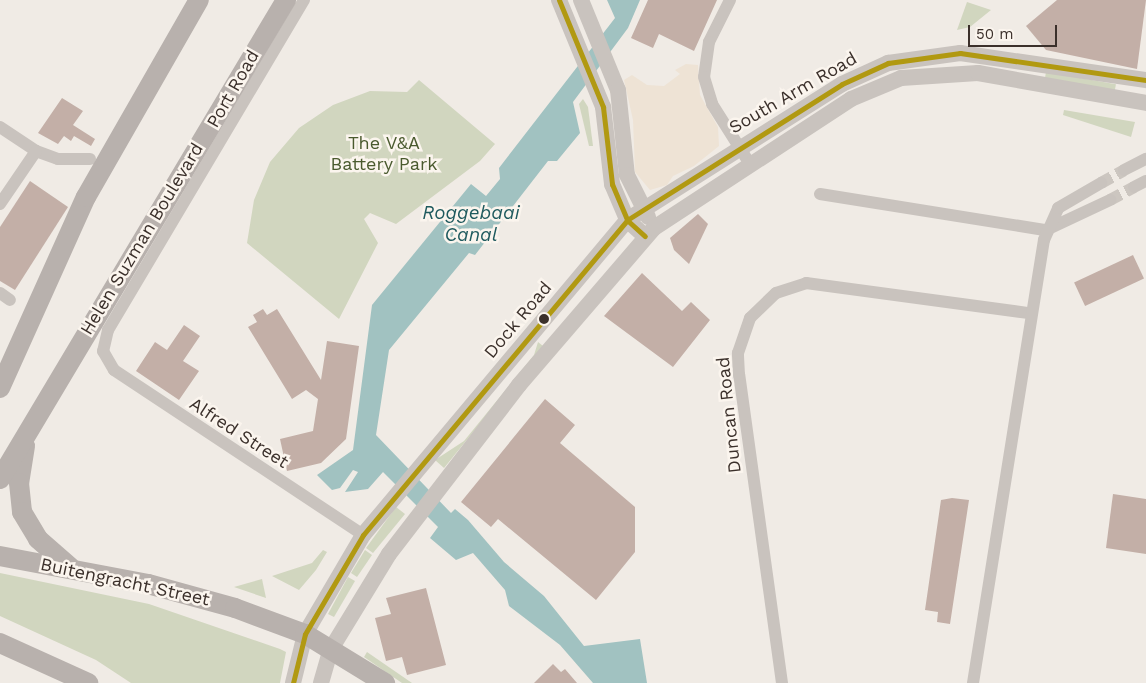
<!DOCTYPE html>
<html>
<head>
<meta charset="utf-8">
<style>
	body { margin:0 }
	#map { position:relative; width:1146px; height:683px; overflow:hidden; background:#f0ebe5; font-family:"Work Sans",sans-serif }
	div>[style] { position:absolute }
	.green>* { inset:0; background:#d1d6bf; transform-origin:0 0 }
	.plaza>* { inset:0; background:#eee3d5 }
	.water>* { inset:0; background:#a1c2c1 }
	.building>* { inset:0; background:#c3afa7; transform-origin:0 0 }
	.minor-tunnel>* { height:12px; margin-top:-6px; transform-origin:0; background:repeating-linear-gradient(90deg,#ccc6c0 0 12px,transparent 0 18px) }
	.minor>* { height:12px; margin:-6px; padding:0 6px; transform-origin:6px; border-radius:6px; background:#c9c3be }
	.tertiary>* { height:16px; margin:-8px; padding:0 8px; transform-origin:8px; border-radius:8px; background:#c9c3be }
	.primary>* { height:20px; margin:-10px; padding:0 10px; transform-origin:10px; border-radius:10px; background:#b8b1ad }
	.bus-1>* { height:5px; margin:-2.5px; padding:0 2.5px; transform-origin:2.5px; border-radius:2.5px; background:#b19911 }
	.dots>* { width:14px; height:14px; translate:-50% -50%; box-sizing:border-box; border:2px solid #fbf5ee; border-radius:50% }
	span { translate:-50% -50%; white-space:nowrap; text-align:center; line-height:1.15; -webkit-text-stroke:5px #fbf5ee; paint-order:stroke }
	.street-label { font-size:18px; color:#3b302b }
	.park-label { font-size:18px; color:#4a5a2e }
	.water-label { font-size:19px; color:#1f5a5e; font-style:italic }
	.scale { position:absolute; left:968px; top:25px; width:89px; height:22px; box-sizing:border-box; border:2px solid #3b302b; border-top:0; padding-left:6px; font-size:15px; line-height:18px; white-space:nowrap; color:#3b302b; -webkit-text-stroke:4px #fbf5ee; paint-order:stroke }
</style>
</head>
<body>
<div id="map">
	<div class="green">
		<div style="clip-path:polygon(967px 2px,991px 10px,970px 27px,957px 30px)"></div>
		<div style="left:1046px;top:72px;width:71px;height:6px;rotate:10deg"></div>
		<div style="clip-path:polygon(419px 80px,495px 144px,480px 161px,396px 224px,370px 213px,364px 219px,378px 243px,339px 319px,247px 243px,254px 200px,270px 162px,299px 128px,333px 105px,370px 91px,407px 92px)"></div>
		<div style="clip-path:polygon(583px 99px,588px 107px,593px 146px,589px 146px,579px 104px)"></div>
		<div style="clip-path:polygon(1064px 110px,1135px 122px,1131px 137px,1063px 115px)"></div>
		<div style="clip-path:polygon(538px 342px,543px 346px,444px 468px,435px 460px,464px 441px,534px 355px)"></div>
		<div style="clip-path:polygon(396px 507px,405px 514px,373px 553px,366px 548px)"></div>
		<div style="clip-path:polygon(323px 550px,327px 552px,316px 570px,299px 590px,272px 576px,312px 563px)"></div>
		<div style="clip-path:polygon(365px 550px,372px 555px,357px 577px,351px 573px)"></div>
		<div style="clip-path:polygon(0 573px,149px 604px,280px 649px,286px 652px,280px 683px,131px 683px,96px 660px,0 616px)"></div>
		<div style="clip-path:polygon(348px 577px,355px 581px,334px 617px,328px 614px)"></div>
		<div style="clip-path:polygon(262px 579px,266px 598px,234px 587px)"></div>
		<div style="clip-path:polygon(367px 652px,412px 683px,402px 683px,364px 657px)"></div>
	</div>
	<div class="plaza">
		<div style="clip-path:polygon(686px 64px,698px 65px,700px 95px,718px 127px,719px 146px,694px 166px,673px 176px,667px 185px,650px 190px,635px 172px,633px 120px,624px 80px,632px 75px,647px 85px,664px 86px,680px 74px,675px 70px)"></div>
	</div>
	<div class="water">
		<div style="clip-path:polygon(607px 0,640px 0,628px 28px,573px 102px,580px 133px,557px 161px,548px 161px,475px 255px,469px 253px,389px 350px,376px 435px,451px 513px,455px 509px,468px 520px,504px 562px,544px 596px,584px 646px,640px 639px,647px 683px,593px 683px,560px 645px,509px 606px,505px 590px,473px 553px,456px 560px,430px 538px,438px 527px,383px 472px,368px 489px,345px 492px,358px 472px,353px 470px,340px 488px,332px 490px,317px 475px,353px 450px,372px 305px,471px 184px,486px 196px,500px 179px,499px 168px,615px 18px)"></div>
	</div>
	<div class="building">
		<div style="clip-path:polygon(648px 0,717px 0,694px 51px,659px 34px,653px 48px,631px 38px)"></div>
		<div style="clip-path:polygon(1057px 0,1146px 0,1137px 69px,1046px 50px,1026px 26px)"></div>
		<div style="clip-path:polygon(62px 98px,83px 111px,73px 125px,95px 139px,91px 146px,74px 136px,71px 141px,64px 136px,58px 144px,38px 133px)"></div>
		<div style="clip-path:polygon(30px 181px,68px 207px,15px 290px,0 281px,0 227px)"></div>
		<div style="clip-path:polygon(698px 214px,708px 224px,689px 264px,674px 250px,670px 238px)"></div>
		<div style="left:1133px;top:255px;width:26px;height:65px;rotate:65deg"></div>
		<div style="clip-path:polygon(642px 273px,682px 311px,691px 302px,710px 320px,673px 367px,604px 316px)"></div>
		<div style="clip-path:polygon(263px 309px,267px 315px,277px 309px,321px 380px,327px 341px,359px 346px,346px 439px,321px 463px,287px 471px,280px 439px,313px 431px,318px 399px,306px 390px,292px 399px,248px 327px,257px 322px,253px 315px)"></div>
		<div style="clip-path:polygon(184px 325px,200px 336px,183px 361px,199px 371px,179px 400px,136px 371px,155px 342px,167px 350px)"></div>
		<div style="clip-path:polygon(545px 399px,575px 425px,560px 443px,635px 507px,635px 552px,596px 600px,498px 519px,491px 527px,461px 502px)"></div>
		<div style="clip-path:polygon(1113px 494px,1146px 499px,1146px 554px,1106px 548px)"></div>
		<div style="clip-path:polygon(952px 498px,969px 500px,950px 624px,937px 622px,938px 612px,925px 610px,941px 500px)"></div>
		<div style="clip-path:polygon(426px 588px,446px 665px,407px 675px,402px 657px,386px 661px,375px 618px,391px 614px,386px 598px)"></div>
		<div style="clip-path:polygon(553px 664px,561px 672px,565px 669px,577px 683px,534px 683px)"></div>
	</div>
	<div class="minor-tunnel">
		<div style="left:1101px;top:183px;width:26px;rotate:-29deg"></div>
		<div style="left:1110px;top:200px;width:27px;rotate:-28deg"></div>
	</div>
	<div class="minor">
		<div style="left:304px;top:0;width:384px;rotate:120.7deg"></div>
		<div style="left:108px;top:330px;width:22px;rotate:103deg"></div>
		<div style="left:103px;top:351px;width:22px;rotate:60deg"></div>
		<div style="left:114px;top:370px;width:299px;rotate:33.5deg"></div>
		<div style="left:730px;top:0;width:47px;rotate:116.6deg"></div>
		<div style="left:709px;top:42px;width:35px;rotate:98deg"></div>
		<div style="left:704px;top:77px;width:28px;rotate:73deg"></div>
		<div style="left:712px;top:104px;width:71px;rotate:57.7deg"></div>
		<div style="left:0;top:127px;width:43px;rotate:33.7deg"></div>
		<div style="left:36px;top:151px;width:23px;rotate:20deg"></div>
		<div style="left:58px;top:159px;width:32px"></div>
		<div style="left:1124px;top:170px;width:25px;rotate:-27deg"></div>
		<div style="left:1134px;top:187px;width:13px;rotate:-27deg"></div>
		<div style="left:820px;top:194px;width:229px;rotate:9.1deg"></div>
		<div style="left:0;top:204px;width:64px;rotate:-55.8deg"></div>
		<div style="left:1046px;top:230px;width:71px;rotate:-25.1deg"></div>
		<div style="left:0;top:293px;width:12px;rotate:35deg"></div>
		<div style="left:782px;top:683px;width:311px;rotate:-97.9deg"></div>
		<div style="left:739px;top:375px;width:22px;rotate:-93deg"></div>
		<div style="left:738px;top:353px;width:37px;rotate:-71deg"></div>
		<div style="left:750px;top:318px;width:36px;rotate:-44deg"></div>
		<div style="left:776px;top:293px;width:32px;rotate:-18deg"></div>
		<div style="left:806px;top:283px;width:225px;rotate:7.7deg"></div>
		<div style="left:973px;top:683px;width:449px;rotate:-80.9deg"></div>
		<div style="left:1044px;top:240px;width:35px;rotate:-66deg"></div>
		<div style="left:1058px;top:208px;width:50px;rotate:-30.2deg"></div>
	</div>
	<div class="tertiary">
		<div style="left:559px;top:0;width:116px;rotate:67.6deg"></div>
		<div style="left:603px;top:107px;width:78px;rotate:83.3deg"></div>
		<div style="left:612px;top:184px;width:39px;rotate:67deg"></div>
		<div style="left:627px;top:220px;width:24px;rotate:42deg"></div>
		<div style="left:581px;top:0;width:97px;rotate:67.7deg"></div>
		<div style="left:618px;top:90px;width:85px;rotate:84deg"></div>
		<div style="left:627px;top:175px;width:47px;rotate:63.4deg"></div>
		<div style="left:293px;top:683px;width:50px;rotate:-76.2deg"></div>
		<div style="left:305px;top:634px;width:115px;rotate:-59.6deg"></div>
		<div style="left:363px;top:535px;width:411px;rotate:-50deg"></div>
		<div style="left:627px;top:220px;width:254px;rotate:-32.3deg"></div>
		<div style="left:842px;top:84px;width:51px;rotate:-24.5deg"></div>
		<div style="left:888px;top:63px;width:73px;rotate:-7.9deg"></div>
		<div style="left:960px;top:53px;width:188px;rotate:8.3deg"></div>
		<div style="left:321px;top:683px;width:35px;rotate:-74deg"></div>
		<div style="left:331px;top:649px;width:111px;rotate:-58.6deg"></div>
		<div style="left:389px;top:554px;width:213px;rotate:-52.4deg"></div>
		<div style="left:519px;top:385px;width:207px;rotate:-49.3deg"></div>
		<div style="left:654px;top:228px;width:235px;rotate:-33.2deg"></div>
		<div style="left:851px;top:99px;width:54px;rotate:-22.8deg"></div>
		<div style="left:901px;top:78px;width:77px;rotate:-3.7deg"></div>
		<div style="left:978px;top:73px;width:171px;rotate:10.1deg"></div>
	</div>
	<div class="primary">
		<div style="left:0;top:388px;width:209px;rotate:-65.8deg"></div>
		<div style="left:86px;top:197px;width:227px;rotate:-60.2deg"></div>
		<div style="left:25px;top:446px;width:37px;rotate:99deg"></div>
		<div style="left:19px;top:483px;width:29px;rotate:84deg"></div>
		<div style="left:22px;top:512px;width:31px;rotate:59deg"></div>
		<div style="left:38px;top:539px;width:43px;rotate:41.2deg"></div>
		<div style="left:0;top:479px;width:558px;rotate:-59.16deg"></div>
		<div style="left:0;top:556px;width:151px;rotate:10.7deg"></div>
		<div style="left:148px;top:584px;width:90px;rotate:15.4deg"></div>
		<div style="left:235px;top:608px;width:75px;rotate:20.4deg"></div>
		<div style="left:305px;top:634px;width:94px;rotate:31.5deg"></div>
		<div style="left:0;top:643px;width:97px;rotate:24.4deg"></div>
	</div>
	<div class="bus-1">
		<div style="left:559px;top:0;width:116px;rotate:67.6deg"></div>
		<div style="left:603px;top:107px;width:78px;rotate:83.3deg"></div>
		<div style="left:612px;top:184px;width:39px;rotate:67deg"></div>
		<div style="left:627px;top:220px;width:24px;rotate:42deg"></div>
		<div style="left:293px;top:683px;width:50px;rotate:-76.2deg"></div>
		<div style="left:305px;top:634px;width:115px;rotate:-59.6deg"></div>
		<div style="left:363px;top:535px;width:411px;rotate:-50deg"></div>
		<div style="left:627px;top:220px;width:254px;rotate:-32.3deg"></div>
		<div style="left:842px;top:84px;width:51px;rotate:-24.5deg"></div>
		<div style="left:888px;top:63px;width:73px;rotate:-7.9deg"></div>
		<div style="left:960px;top:53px;width:188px;rotate:8.3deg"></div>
	</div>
	<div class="dots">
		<div style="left:544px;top:319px;background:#3b302b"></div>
	</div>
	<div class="street-label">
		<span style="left:233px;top:89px;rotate:-60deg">Port Road</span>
		<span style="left:793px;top:93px;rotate:-30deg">South Arm Road</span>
		<span style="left:142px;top:239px;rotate:-59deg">Helen Suzman Boulevard</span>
		<span style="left:518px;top:320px;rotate:-50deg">Dock Road</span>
		<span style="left:729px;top:415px;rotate:-96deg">Duncan Road</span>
		<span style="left:239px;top:433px;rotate:33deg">Alfred Street</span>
		<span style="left:125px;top:582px;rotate:12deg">Buitengracht Street</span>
	</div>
	<div class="park-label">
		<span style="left:384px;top:154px">The V&amp;A<br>Battery Park</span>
	</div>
	<div class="water-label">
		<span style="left:471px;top:224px">Roggebaai<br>Canal</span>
	</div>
	<div class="scale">50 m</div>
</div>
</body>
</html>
